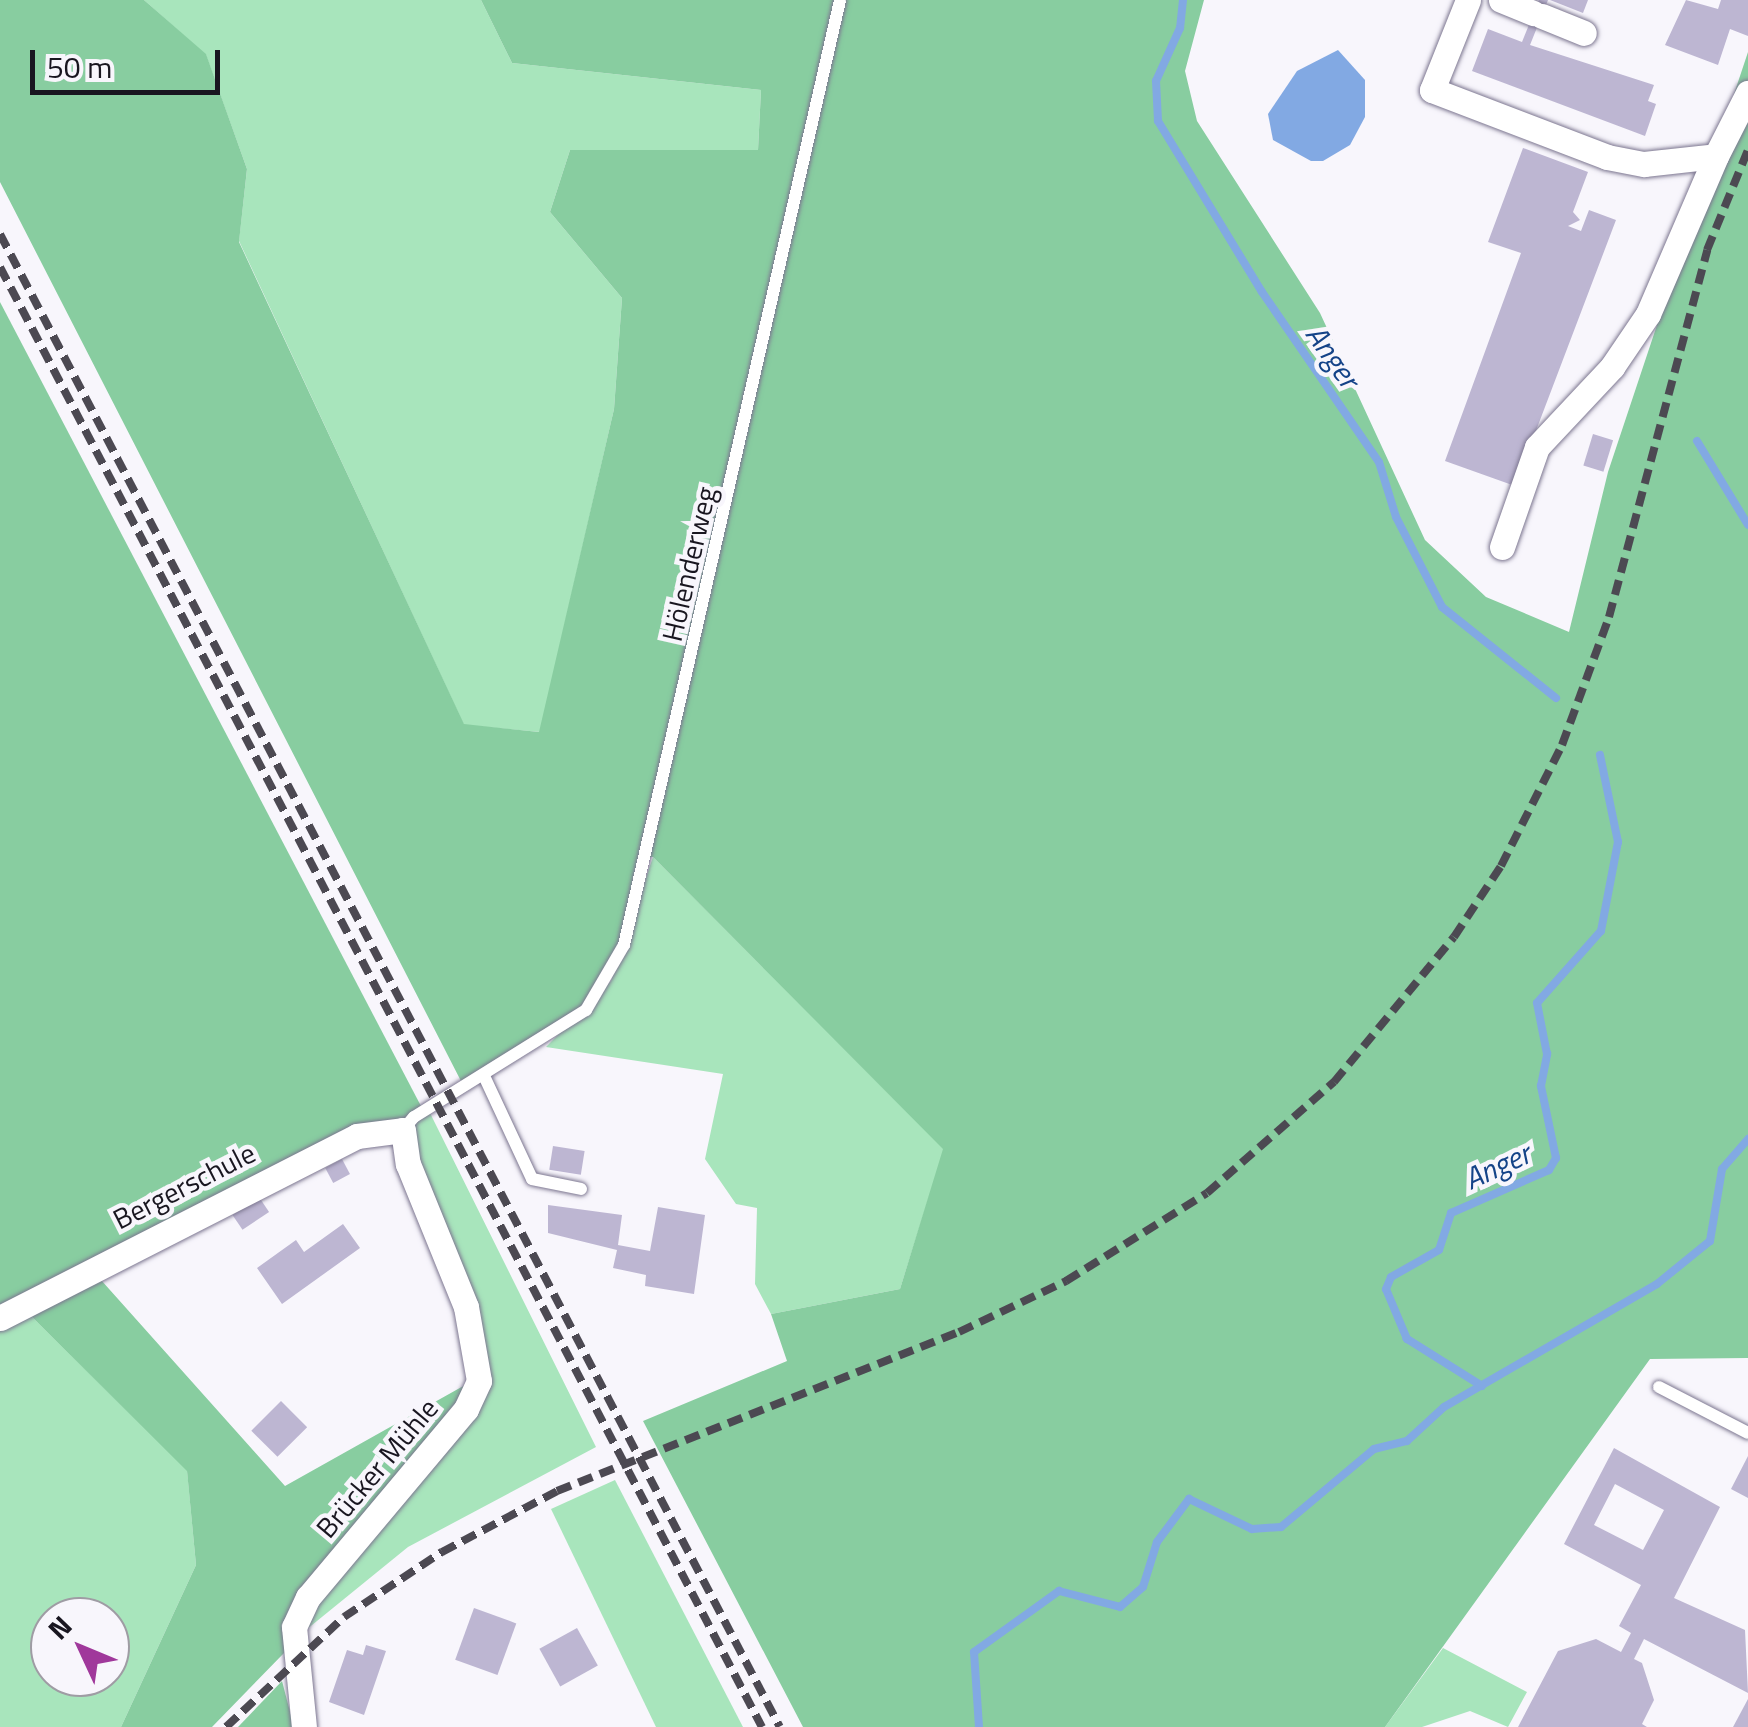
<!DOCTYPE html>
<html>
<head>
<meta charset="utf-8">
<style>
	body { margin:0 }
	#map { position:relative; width:1748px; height:1727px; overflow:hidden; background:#f8f6fc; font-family:"Titillium Web",sans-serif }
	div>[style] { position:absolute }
	.green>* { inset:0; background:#a8e5bc }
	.forest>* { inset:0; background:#88cda0 }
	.water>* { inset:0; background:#82a9e3 }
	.stream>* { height:8px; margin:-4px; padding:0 4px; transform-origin:4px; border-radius:4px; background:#82a9e3 }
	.building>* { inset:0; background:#bdb6d2; transform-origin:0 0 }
	.roads { filter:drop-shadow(0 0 2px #7c7690) drop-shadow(0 0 2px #7c7690) }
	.service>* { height:12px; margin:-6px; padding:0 6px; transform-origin:6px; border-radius:6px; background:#fff }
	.minor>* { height:25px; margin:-12.5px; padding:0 12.5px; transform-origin:12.5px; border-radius:12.5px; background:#fff }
	.rail>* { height:8px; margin-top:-4px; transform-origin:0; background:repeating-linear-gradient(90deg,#4c4952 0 15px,transparent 0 23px) }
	span { translate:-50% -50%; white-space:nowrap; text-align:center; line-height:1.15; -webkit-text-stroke:9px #f8f6fc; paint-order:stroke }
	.street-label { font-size:28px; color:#191620 }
	.water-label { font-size:30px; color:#144388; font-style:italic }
	.north { position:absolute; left:30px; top:1597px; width:100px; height:100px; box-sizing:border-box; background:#f8f6fc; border:2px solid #9f9ca4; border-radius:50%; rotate:314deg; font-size:28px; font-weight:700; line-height:40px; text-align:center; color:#191620 }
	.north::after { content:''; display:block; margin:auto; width:35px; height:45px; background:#a0389b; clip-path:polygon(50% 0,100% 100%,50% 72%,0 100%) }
	.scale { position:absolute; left:30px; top:50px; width:190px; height:45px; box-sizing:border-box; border:5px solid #191620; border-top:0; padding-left:12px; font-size:30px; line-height:35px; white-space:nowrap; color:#191620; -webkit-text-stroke:8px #f8f6fc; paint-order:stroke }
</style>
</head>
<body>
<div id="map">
	<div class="green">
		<div style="clip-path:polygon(144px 0,481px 0,512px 63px,761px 90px,758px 150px,570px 150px,550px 212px,622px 298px,614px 409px,540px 732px,464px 725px,239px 241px,247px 169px,206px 55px)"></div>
		<div style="clip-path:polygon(653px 857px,944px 1149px,900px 1289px,771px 1314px,755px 1284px,757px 1208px,736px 1204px,705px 1159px,723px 1074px,546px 1047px,611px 981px)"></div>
		<div style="clip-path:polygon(429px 1111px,596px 1447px,408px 1547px,301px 1634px,313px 1600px,481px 1382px,406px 1131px)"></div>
		<div style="clip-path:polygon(evenodd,25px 1310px,187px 1470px,196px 1565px,121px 1727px,0 1727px,0 1324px,25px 1310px,50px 1617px,110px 1617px,110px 1677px,50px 1677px,50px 1617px)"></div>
		<div style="clip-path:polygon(615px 1480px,743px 1727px,656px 1727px,551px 1509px)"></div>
		<div style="clip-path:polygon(1443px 1648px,1527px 1692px,1508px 1727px,1470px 1711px,1422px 1727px,1385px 1727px)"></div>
	</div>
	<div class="forest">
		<div style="clip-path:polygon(0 0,144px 0,206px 54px,247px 169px,239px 242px,464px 724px,539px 732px,614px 409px,622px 298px,550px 212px,570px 150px,758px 150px,761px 90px,512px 63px,481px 0,1204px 0,1185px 71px,1197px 121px,1320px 313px,1425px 540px,1486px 597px,1569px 632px,1608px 472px,1748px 52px,1748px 1358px,1650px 1359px,1385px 1727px,803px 1727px,643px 1421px,787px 1361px,771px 1314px,900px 1289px,943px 1149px,653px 857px,646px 857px,620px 943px,583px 1006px,463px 1085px,0 182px)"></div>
		<div style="clip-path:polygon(0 302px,422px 1108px,400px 1127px,0 1313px)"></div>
		<div style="clip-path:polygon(93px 1271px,285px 1486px,474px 1380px,301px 1593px,284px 1653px,212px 1727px,121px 1727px,196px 1565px,187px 1471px,25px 1310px)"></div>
		<div style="clip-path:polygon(282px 1681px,294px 1727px,238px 1727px)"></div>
	</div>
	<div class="water">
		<div style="clip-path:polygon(1338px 50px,1365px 80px,1365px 117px,1350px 145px,1323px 161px,1311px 161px,1273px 140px,1268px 114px,1297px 71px)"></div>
	</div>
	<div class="stream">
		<div style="left:1183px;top:0;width:28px;rotate:96deg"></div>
		<div style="left:1180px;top:28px;width:58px;rotate:114.4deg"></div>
		<div style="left:1156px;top:81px;width:40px;rotate:87.1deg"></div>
		<div style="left:1158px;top:121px;width:200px;rotate:58.7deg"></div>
		<div style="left:1262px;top:292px;width:206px;rotate:55.5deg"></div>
		<div style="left:1379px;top:462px;width:58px;rotate:72.8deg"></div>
		<div style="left:1396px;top:517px;width:101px;rotate:62.9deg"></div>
		<div style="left:1442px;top:607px;width:146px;rotate:38.6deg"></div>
		<div style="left:1697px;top:441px;width:98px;rotate:58.7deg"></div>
		<div style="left:1482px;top:1386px;width:89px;rotate:-147.9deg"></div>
		<div style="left:1407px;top:1339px;width:54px;rotate:-112.8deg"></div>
		<div style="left:1386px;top:1289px;width:13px;rotate:-67deg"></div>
		<div style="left:1391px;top:1277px;width:55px;rotate:-29.4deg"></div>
		<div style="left:1439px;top:1250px;width:39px;rotate:-72deg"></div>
		<div style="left:1451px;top:1213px;width:107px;rotate:-23.7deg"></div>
		<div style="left:1549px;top:1170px;width:14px;rotate:-60deg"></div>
		<div style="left:1556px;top:1158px;width:74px;rotate:-101.8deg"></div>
		<div style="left:1541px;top:1086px;width:33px;rotate:-79deg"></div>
		<div style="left:1547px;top:1054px;width:52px;rotate:-101.1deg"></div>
		<div style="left:1537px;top:1003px;width:96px;rotate:-48.4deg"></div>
		<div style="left:1601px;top:931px;width:91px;rotate:-79.2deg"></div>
		<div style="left:1618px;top:842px;width:89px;rotate:-101.7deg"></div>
		<div style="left:979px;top:1727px;width:75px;rotate:-93.8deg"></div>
		<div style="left:974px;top:1652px;width:105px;rotate:-35.7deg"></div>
		<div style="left:1059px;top:1591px;width:63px;rotate:14.7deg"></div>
		<div style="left:1120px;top:1607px;width:30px;rotate:-41deg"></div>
		<div style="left:1143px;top:1587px;width:47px;rotate:-72.7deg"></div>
		<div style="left:1157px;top:1542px;width:54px;rotate:-53.3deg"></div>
		<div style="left:1189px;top:1499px;width:70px;rotate:25.5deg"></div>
		<div style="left:1252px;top:1529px;width:29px;rotate:-4deg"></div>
		<div style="left:1281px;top:1527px;width:121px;rotate:-40deg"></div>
		<div style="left:1374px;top:1449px;width:34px;rotate:-14deg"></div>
		<div style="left:1407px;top:1441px;width:50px;rotate:-42.6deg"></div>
		<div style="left:1444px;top:1407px;width:246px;rotate:-30deg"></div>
		<div style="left:1657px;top:1284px;width:68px;rotate:-39.1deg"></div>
		<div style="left:1710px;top:1241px;width:73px;rotate:-80.5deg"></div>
		<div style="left:1722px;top:1169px;width:40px;rotate:-49deg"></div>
	</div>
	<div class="building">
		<div style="clip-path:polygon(1539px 0,1548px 0,1530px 45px,1654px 85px,1648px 101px,1656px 104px,1645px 136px,1472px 71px,1488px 29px,1522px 42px)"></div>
		<div style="clip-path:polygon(1550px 0,1588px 0,1583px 13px)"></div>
		<div style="clip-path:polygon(1686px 0,1718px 9px,1721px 0,1748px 0,1748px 36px,1730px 29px,1718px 65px,1665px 45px)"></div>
		<div style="clip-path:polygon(1523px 148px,1588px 172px,1573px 212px,1580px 220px,1568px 226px,1581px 231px,1589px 210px,1616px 220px,1515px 486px,1445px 461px,1521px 253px,1488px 242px)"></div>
		<div style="left:1593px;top:434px;width:21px;height:33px;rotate:17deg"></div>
		<div style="left:553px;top:1146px;width:32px;height:24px;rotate:9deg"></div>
		<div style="left:342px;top:1159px;width:17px;height:19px;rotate:62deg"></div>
		<div style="left:259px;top:1197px;width:18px;height:32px;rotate:56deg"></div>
		<div style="clip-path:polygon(548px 1205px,622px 1215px,618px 1245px,650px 1251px,658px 1207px,705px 1215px,694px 1294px,645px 1286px,646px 1275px,613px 1268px,617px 1250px,548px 1233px)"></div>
		<div style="clip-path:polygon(343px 1224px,360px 1248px,282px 1304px,257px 1268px,296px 1240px,304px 1252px)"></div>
		<div style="left:281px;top:1401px;width:37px;height:42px;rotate:45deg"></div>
		<div style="clip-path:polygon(evenodd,1614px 1448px,1720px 1507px,1674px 1598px,1745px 1630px,1748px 1693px,1644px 1639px,1634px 1659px,1642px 1663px,1654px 1700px,1642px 1724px,1647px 1727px,1518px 1727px,1558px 1651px,1596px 1639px,1621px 1652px,1631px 1633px,1619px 1626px,1641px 1585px,1564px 1544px,1614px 1448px,1615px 1484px,1664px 1510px,1643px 1550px,1594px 1525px,1615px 1484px)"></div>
		<div style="clip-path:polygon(1748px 1456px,1748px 1498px,1731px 1489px)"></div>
		<div style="left:474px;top:1608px;width:45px;height:55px;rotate:20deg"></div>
		<div style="left:577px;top:1628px;width:43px;height:43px;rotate:61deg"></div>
		<div style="clip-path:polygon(366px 1645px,386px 1651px,364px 1715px,329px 1702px,347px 1650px,363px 1655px)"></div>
		<div style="clip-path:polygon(1748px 1699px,1748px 1727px,1733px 1727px)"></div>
	</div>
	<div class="roads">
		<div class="service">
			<div style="left:485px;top:1078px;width:111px;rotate:65deg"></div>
			<div style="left:532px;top:1179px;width:50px;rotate:11.5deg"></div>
			<div style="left:403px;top:1130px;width:17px;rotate:-50deg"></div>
			<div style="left:414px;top:1117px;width:203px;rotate:-31.9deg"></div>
			<div style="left:586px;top:1010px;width:75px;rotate:-59.7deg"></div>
			<div style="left:624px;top:945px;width:969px;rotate:-77.12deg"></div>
			<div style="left:1659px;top:1387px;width:100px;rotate:27.3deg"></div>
		</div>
		<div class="minor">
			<div style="left:1468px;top:0;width:97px;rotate:111.8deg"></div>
			<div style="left:1432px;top:90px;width:187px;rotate:20.9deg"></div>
			<div style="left:1607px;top:157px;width:38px;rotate:11deg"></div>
			<div style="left:1644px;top:164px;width:72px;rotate:-6.3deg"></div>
			<div style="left:1716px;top:156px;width:71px;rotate:-63.1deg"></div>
			<div style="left:1501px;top:0;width:35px;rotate:22deg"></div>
			<div style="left:1542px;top:16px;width:45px;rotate:22deg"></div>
			<div style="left:1502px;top:547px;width:106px;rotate:-70.7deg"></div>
			<div style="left:1537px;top:447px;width:110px;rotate:-46.8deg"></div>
			<div style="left:1612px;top:367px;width:64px;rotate:-55.8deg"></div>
			<div style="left:1648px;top:314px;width:172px;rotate:-66.7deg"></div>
			<div style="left:0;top:1318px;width:401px;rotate:-27deg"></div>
			<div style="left:357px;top:1136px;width:46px;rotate:-7.4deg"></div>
			<div style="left:403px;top:1130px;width:34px;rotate:82deg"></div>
			<div style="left:408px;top:1164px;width:154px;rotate:67.9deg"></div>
			<div style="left:466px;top:1307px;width:75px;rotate:80deg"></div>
			<div style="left:479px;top:1381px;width:31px;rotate:115deg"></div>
			<div style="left:466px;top:1409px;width:246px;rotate:130deg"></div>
			<div style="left:308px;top:1597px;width:33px;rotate:115deg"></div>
			<div style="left:294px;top:1627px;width:100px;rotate:84.3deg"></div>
		</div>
	</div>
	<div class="rail">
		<div style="left:0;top:234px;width:1684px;rotate:62.42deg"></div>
		<div style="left:0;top:267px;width:1647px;rotate:62.44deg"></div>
		<div style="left:226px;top:1727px;width:161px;rotate:-43deg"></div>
		<div style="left:344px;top:1617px;width:118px;rotate:-33.6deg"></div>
		<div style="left:442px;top:1552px;width:130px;rotate:-27.9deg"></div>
		<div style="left:557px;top:1491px;width:432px;rotate:-21.6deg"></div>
		<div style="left:959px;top:1332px;width:119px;rotate:-25.5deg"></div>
		<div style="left:1066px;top:1281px;width:166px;rotate:-32deg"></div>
		<div style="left:1207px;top:1193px;width:169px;rotate:-41.2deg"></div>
		<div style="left:1334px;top:1082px;width:188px;rotate:-50.4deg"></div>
		<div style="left:1454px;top:937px;width:85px;rotate:-56.5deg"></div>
		<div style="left:1501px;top:866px;width:136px;rotate:-63.2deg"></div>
		<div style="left:1562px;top:745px;width:136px;rotate:-69.8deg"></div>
		<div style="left:1609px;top:617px;width:380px;rotate:-75deg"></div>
		<div style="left:1707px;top:250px;width:108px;rotate:-67.7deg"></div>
	</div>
	<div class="street-label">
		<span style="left:689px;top:564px;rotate:-77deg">Hölenderweg</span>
		<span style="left:184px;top:1186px;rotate:-27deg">Bergerschule</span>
		<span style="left:377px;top:1468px;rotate:-50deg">Brücker Mühle</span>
	</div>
	<div class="water-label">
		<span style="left:1333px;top:356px;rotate:55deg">Anger</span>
		<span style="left:1497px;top:1166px;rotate:-25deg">Anger</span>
	</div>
	<div class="north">N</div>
	<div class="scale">50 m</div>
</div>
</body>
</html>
